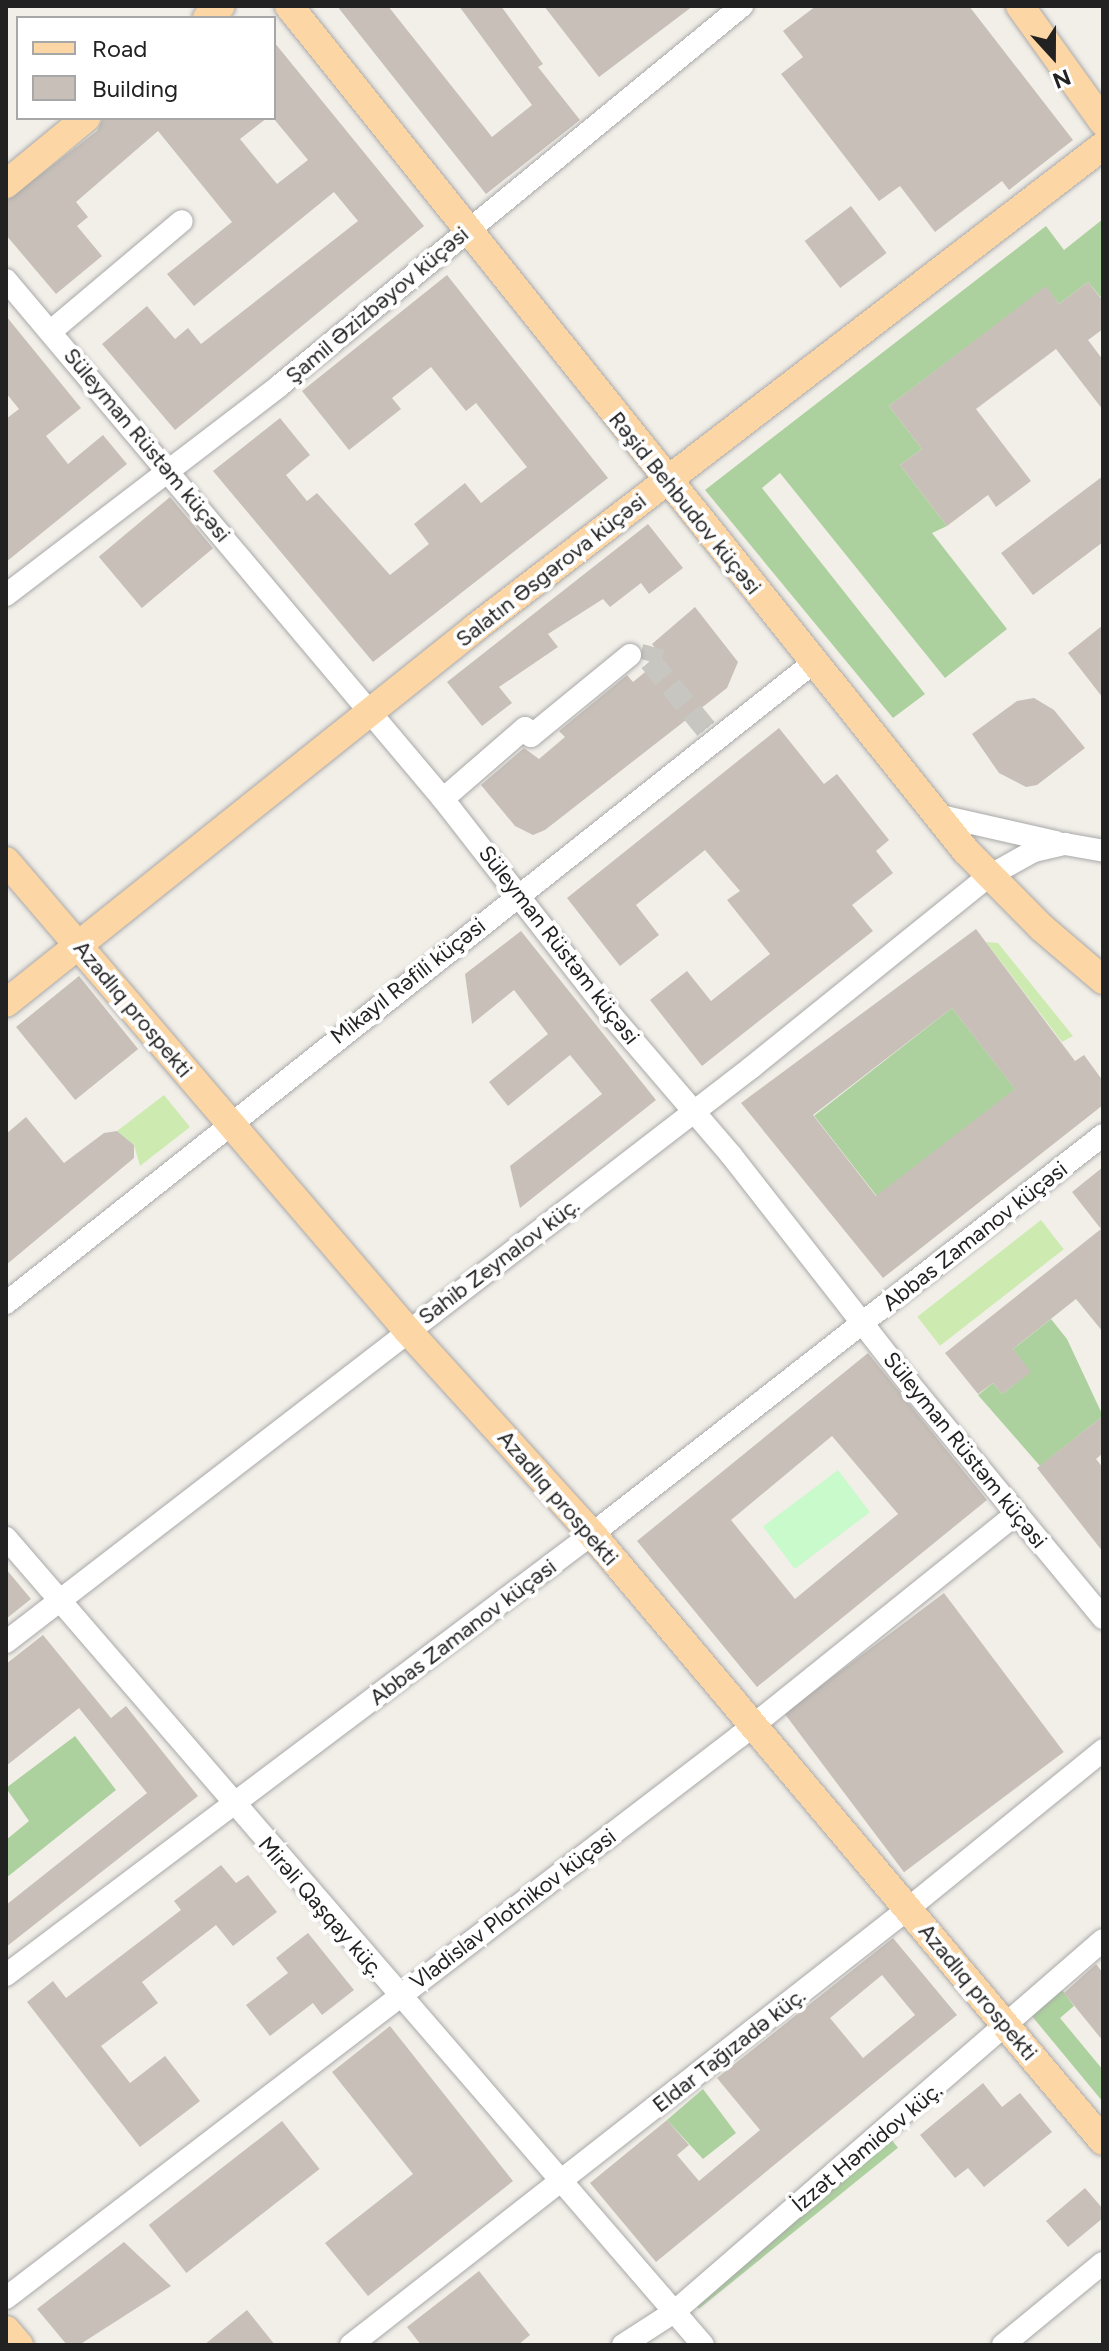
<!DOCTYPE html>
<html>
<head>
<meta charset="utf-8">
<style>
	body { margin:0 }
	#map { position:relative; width:1109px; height:2351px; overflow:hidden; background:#f2efe9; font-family:Figtree,sans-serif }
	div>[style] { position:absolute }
	.grass>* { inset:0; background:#cdebb0; transform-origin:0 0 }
	.forest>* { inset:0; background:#add19e; transform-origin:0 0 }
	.park>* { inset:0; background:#c8facc; transform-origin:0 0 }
	.building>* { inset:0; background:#c7bfb8; transform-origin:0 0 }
	.minor-tunnel>* { height:22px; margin-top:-11px; transform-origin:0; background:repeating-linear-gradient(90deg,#c8c6c1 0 22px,transparent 0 33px) }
	.roads { filter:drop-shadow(0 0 2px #a9a9a9) drop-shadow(0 0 2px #a9a9a9) }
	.minor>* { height:22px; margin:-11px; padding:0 11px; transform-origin:11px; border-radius:11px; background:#fff }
	.major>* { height:28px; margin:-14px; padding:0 14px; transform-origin:14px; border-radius:14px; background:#fcd6a4 }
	span { translate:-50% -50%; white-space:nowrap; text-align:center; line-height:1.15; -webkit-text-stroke:8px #fff; paint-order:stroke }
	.street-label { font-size:22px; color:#222 }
	.frame { position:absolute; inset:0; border:8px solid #222; pointer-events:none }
	.legend { position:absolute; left:16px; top:16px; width:260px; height:104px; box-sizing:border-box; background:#fff; border:2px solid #a7a7a7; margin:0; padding:10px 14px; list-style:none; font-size:24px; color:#222 }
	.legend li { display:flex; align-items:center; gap:16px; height:40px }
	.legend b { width:40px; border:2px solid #a7a7a7 }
	.north { position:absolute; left:1013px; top:16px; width:80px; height:80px; -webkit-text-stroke:6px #fff; paint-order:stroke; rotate:159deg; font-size:22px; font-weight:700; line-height:32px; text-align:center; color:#222 }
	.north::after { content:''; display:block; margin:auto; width:28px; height:36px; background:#222; clip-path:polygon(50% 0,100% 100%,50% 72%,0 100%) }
</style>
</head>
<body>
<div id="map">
	<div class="grass">
		<div style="clip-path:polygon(986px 942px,998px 943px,1073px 1036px,1062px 1042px)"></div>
		<div style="clip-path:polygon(164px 1095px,190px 1127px,140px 1166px,134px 1145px,117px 1131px)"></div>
		<div style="left:1041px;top:1220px;width:37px;height:157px;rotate:52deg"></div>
	</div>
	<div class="forest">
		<div style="clip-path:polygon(1103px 219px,1103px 300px,1088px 282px,1059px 304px,1046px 287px,889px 406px,922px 449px,900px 465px,947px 526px,932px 533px,1007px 629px,945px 678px,780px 473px,762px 488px,925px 694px,893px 718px,705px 490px,1046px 226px,1064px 250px)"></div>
		<div style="left:952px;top:1008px;width:103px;height:175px;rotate:52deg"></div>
		<div style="clip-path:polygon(1051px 1319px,1067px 1339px,1103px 1416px,1040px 1466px,978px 1395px,993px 1383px,1002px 1394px,1030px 1372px,1013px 1349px)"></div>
		<div style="clip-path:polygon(75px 1736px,116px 1790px,6px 1878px,6px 1840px,29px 1821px,6px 1788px)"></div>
		<div style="clip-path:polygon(1062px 1990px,1074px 2006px,1060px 2018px,1103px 2070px,1103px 2102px,1031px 2015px)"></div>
		<div style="clip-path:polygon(703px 2089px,736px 2133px,703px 2159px,667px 2120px)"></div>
		<div style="left:886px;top:2133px;width:19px;height:256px;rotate:51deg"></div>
	</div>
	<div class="park">
		<div style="left:838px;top:1470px;width:53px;height:94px;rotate:53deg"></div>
	</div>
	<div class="building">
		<div style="clip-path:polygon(337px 6px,388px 6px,492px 137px,532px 105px,459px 6px,501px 6px,543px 64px,538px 67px,580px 120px,486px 194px)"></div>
		<div style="clip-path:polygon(544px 6px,693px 6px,599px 77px)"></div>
		<div style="clip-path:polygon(816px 6px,969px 6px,1073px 140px,1009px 190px,1002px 181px,935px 232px,900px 186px,879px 201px,781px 74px,803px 57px,783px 31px)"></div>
		<div style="clip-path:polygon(274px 42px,424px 226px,175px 430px,102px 344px,147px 306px,175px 339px,188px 328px,201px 344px,358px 221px,334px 192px,194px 306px,167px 274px,232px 222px,158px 131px,76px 202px,88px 217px,77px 226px,102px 256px,56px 294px,6px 235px,6px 201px,97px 131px,103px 118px,267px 118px,240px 139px,277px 184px,308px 160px,274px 119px)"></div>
		<div style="left:851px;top:206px;width:59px;height:58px;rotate:53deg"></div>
		<div style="clip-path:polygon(447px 275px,608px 478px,373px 662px,213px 471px,280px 418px,310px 455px,286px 475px,307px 501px,317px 493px,390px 575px,429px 544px,414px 524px,465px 483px,481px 503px,527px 467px,476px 403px,466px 411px,431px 367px,392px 398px,401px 409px,349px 450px,302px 391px)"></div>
		<div style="clip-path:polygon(1088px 282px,1103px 301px,1103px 329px,1088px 340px,1103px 360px,1103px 410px,1056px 349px,976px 409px,1031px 481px,996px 507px,988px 495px,947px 526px,900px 465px,922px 449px,889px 406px,1046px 286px,1059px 304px)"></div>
		<div style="clip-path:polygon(6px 316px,81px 408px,46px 436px,68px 464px,103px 435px,127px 464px,6px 562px,6px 419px,19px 409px,6px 393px)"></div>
		<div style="clip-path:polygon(1103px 476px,1103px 542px,1033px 595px,1001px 553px)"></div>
		<div style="left:170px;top:497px;width:67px;height:93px;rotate:50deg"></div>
		<div style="clip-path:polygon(648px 524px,683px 568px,649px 594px,641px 583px,610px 607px,603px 599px,548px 634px,558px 647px,499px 687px,512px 703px,482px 726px,447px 682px)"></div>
		<div style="clip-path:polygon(695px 607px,738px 662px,727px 688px,545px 830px,533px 835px,515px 826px,481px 785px,524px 748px,539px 759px,565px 737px,559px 731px,627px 675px,633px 682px,662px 658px,652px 644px)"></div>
		<div style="clip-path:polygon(1103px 625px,1103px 698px,1068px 653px)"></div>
		<div style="clip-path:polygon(1034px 698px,1054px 710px,1085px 748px,1037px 785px,1026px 787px,999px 773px,972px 734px,1017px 701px)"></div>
		<div style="clip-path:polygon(779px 728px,824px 784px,837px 774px,889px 840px,876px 851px,893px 873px,852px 905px,873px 931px,702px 1066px,650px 1000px,687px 971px,711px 1001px,770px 954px,727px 900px,740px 891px,705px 850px,636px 905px,659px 935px,620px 966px,567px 898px)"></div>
		<div style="clip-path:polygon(evenodd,976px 929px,1075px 1061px,1084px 1055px,1103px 1081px,1103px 1105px,883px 1278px,741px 1103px,976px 929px,952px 1008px,1015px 1089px,876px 1196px,813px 1115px,952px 1008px)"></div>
		<div style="clip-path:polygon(521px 931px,656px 1100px,520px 1208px,510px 1166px,602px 1094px,570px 1055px,508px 1106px,489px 1082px,548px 1034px,514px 990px,472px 1024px,465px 974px)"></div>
		<div style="left:79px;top:976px;width:94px;height:81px;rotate:51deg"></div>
		<div style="clip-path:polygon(26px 1117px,64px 1163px,104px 1133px,117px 1131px,134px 1145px,134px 1158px,6px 1265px,6px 1134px)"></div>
		<div style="clip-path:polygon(1103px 1167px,1103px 1332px,1076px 1299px,1013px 1349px,1031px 1372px,1002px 1394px,993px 1383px,978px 1394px,945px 1353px,1101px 1229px,1072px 1192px)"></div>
		<div style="clip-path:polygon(evenodd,868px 1353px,987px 1500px,757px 1687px,637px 1541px,868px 1353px,832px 1436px,898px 1514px,795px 1599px,731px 1520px,832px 1436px)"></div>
		<div style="clip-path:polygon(1103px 1416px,1103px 1453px,1096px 1459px,1103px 1468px,1103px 1552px,1037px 1468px)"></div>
		<div style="clip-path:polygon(6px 1569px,31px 1599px,6px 1619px)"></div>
		<div style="left:944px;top:1593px;width:199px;height:200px;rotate:53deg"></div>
		<div style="clip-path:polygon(43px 1635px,111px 1718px,126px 1706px,198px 1796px,6px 1947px,6px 1905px,147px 1793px,79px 1708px,6px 1766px,6px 1664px)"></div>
		<div style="clip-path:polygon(221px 1865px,236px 1883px,248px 1875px,277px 1912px,233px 1946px,216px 1925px,142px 1982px,158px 2003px,101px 2046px,130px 2083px,165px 2056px,200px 2101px,140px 2147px,27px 2002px,53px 1981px,66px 1998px,181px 1910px,174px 1901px)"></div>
		<div style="clip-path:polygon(308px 1933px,354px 1990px,322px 2015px,313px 2003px,270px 2036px,246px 2005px,288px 1973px,276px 1958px)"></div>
		<div style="clip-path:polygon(evenodd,893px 1938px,957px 2015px,656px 2262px,590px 2183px,667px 2120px,689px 2145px,677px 2155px,699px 2181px,760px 2130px,717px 2078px,893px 1938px,882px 1975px,915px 2015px,863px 2058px,830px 2018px,882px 1975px)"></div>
		<div style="clip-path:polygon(1096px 1964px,1103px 1973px,1103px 2041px,1064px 1993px)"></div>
		<div style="clip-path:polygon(390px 2026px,513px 2181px,368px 2296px,325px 2243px,413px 2174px,332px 2072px)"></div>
		<div style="clip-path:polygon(983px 2083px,1002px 2107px,1020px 2093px,1052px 2132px,984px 2187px,968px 2168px,955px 2178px,920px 2135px)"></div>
		<div style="left:282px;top:2121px;width:61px;height:169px;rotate:52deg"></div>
		<div style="clip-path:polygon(1085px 2188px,1103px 2209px,1103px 2218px,1068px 2247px,1046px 2221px)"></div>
		<div style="clip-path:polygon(124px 2242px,171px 2286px,79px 2345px,67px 2345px,37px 2309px)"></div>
		<div style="clip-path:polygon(479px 2271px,530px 2335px,518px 2345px,421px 2345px,407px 2327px)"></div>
		<div style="clip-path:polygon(247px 2310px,275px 2345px,204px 2345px)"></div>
	</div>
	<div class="minor-tunnel">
		<div style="left:654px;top:647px;width:15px;rotate:106deg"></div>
		<div style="left:650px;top:661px;width:104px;rotate:50.5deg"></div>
	</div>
	<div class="roads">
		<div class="minor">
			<div style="left:6px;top:280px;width:678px;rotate:49.9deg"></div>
			<div style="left:443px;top:799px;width:275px;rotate:52.1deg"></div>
			<div style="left:612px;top:1016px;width:183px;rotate:49.4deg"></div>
			<div style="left:731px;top:1155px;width:302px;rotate:52deg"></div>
			<div style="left:917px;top:1393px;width:292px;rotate:50.4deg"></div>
			<div style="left:50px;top:332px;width:172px;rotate:-40.1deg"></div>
			<div style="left:6px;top:595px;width:344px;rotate:-37.4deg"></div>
			<div style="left:279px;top:386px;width:599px;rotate:-39.38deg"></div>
			<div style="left:443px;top:799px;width:108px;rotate:-40.9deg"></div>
			<div style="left:525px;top:728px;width:10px;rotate:53deg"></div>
			<div style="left:531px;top:736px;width:128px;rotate:-39.3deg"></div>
			<div style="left:936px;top:815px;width:123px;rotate:12.7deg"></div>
			<div style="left:6px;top:1303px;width:1030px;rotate:-38.42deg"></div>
			<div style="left:6px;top:1538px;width:1066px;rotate:49.18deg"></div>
			<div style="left:6px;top:1642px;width:942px;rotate:-37.62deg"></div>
			<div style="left:752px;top:1067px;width:304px;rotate:-38.9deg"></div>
			<div style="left:989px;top:876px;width:51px;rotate:-29.1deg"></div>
			<div style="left:1034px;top:851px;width:32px;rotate:-13deg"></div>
			<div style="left:1065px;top:844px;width:39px;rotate:10deg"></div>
			<div style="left:6px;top:1975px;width:733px;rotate:-36.96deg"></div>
			<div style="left:592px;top:1534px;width:648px;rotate:-37.98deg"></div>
			<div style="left:6px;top:2298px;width:924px;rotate:-37.44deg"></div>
			<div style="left:740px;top:1736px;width:354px;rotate:-38.8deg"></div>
			<div style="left:351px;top:2345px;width:696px;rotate:-38.06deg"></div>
			<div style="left:899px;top:1916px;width:263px;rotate:-39.1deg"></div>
			<div style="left:623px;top:2345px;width:61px;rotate:-32.9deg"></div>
			<div style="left:674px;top:2312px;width:568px;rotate:-40.93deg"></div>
			<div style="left:1003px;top:2345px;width:129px;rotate:-39.4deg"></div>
		</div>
		<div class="major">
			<div style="left:289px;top:6px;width:1083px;rotate:51.3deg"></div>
			<div style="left:966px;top:851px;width:108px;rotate:45.4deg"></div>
			<div style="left:1042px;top:928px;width:80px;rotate:40.4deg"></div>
			<div style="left:1020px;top:6px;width:143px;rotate:54.4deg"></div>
			<div style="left:207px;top:18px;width:18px;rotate:-41deg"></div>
			<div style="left:6px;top:184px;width:104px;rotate:-39.5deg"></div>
			<div style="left:6px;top:861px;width:618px;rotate:49.46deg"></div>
			<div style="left:408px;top:1331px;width:274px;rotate:47.8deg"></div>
			<div style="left:592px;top:1534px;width:793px;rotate:49.91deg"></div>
			<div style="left:6px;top:1003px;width:600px;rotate:-38.64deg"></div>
			<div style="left:475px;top:628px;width:792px;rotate:-37.51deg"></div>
			<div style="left:6px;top:2330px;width:20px;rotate:49deg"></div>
		</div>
	</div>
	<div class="street-label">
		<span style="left:377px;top:305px;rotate:-40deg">Şamil Əzizbəyov küçəsi</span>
		<span style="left:147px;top:445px;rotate:50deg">Süleyman Rüstəm küçəsi</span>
		<span style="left:685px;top:503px;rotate:51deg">Rəşid Behbudov küçəsi</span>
		<span style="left:551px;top:570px;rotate:-38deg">Salatın Əsgərova küçəsi</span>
		<span style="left:559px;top:945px;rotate:52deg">Süleyman Rüstəm küçəsi</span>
		<span style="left:408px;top:981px;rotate:-38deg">Mikayıl Rəfili küçəsi</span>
		<span style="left:133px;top:1009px;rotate:50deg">Azadlıq prospekti</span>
		<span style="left:975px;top:1236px;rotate:-38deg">Abbas Zamanov küçəsi</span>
		<span style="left:499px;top:1261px;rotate:-37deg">Sahib Zeynalov küç.</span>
		<span style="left:965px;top:1450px;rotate:51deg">Süleyman Rüstəm küçəsi</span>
		<span style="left:558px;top:1498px;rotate:49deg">Azadlıq prospekti</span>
		<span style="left:463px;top:1632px;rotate:-37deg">Abbas Zamanov küçəsi</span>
		<span style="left:321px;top:1907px;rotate:49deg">Mirəli Qaşqay küç.</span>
		<span style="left:513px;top:1909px;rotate:-37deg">Vladislav Plotnikov küçəsi</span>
		<span style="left:978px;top:1992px;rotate:50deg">Azadlıq prospekti</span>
		<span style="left:729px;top:2050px;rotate:-38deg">Eldar Tağızadə küç.</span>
		<span style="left:867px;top:2147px;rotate:-40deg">İzzət Həmidov küç.</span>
	</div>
	<div class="frame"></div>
	<ul class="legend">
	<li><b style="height:10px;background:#fcd6a4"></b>Road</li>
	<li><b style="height:22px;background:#c7bfb8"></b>Building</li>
	</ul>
	<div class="north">N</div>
</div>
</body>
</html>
